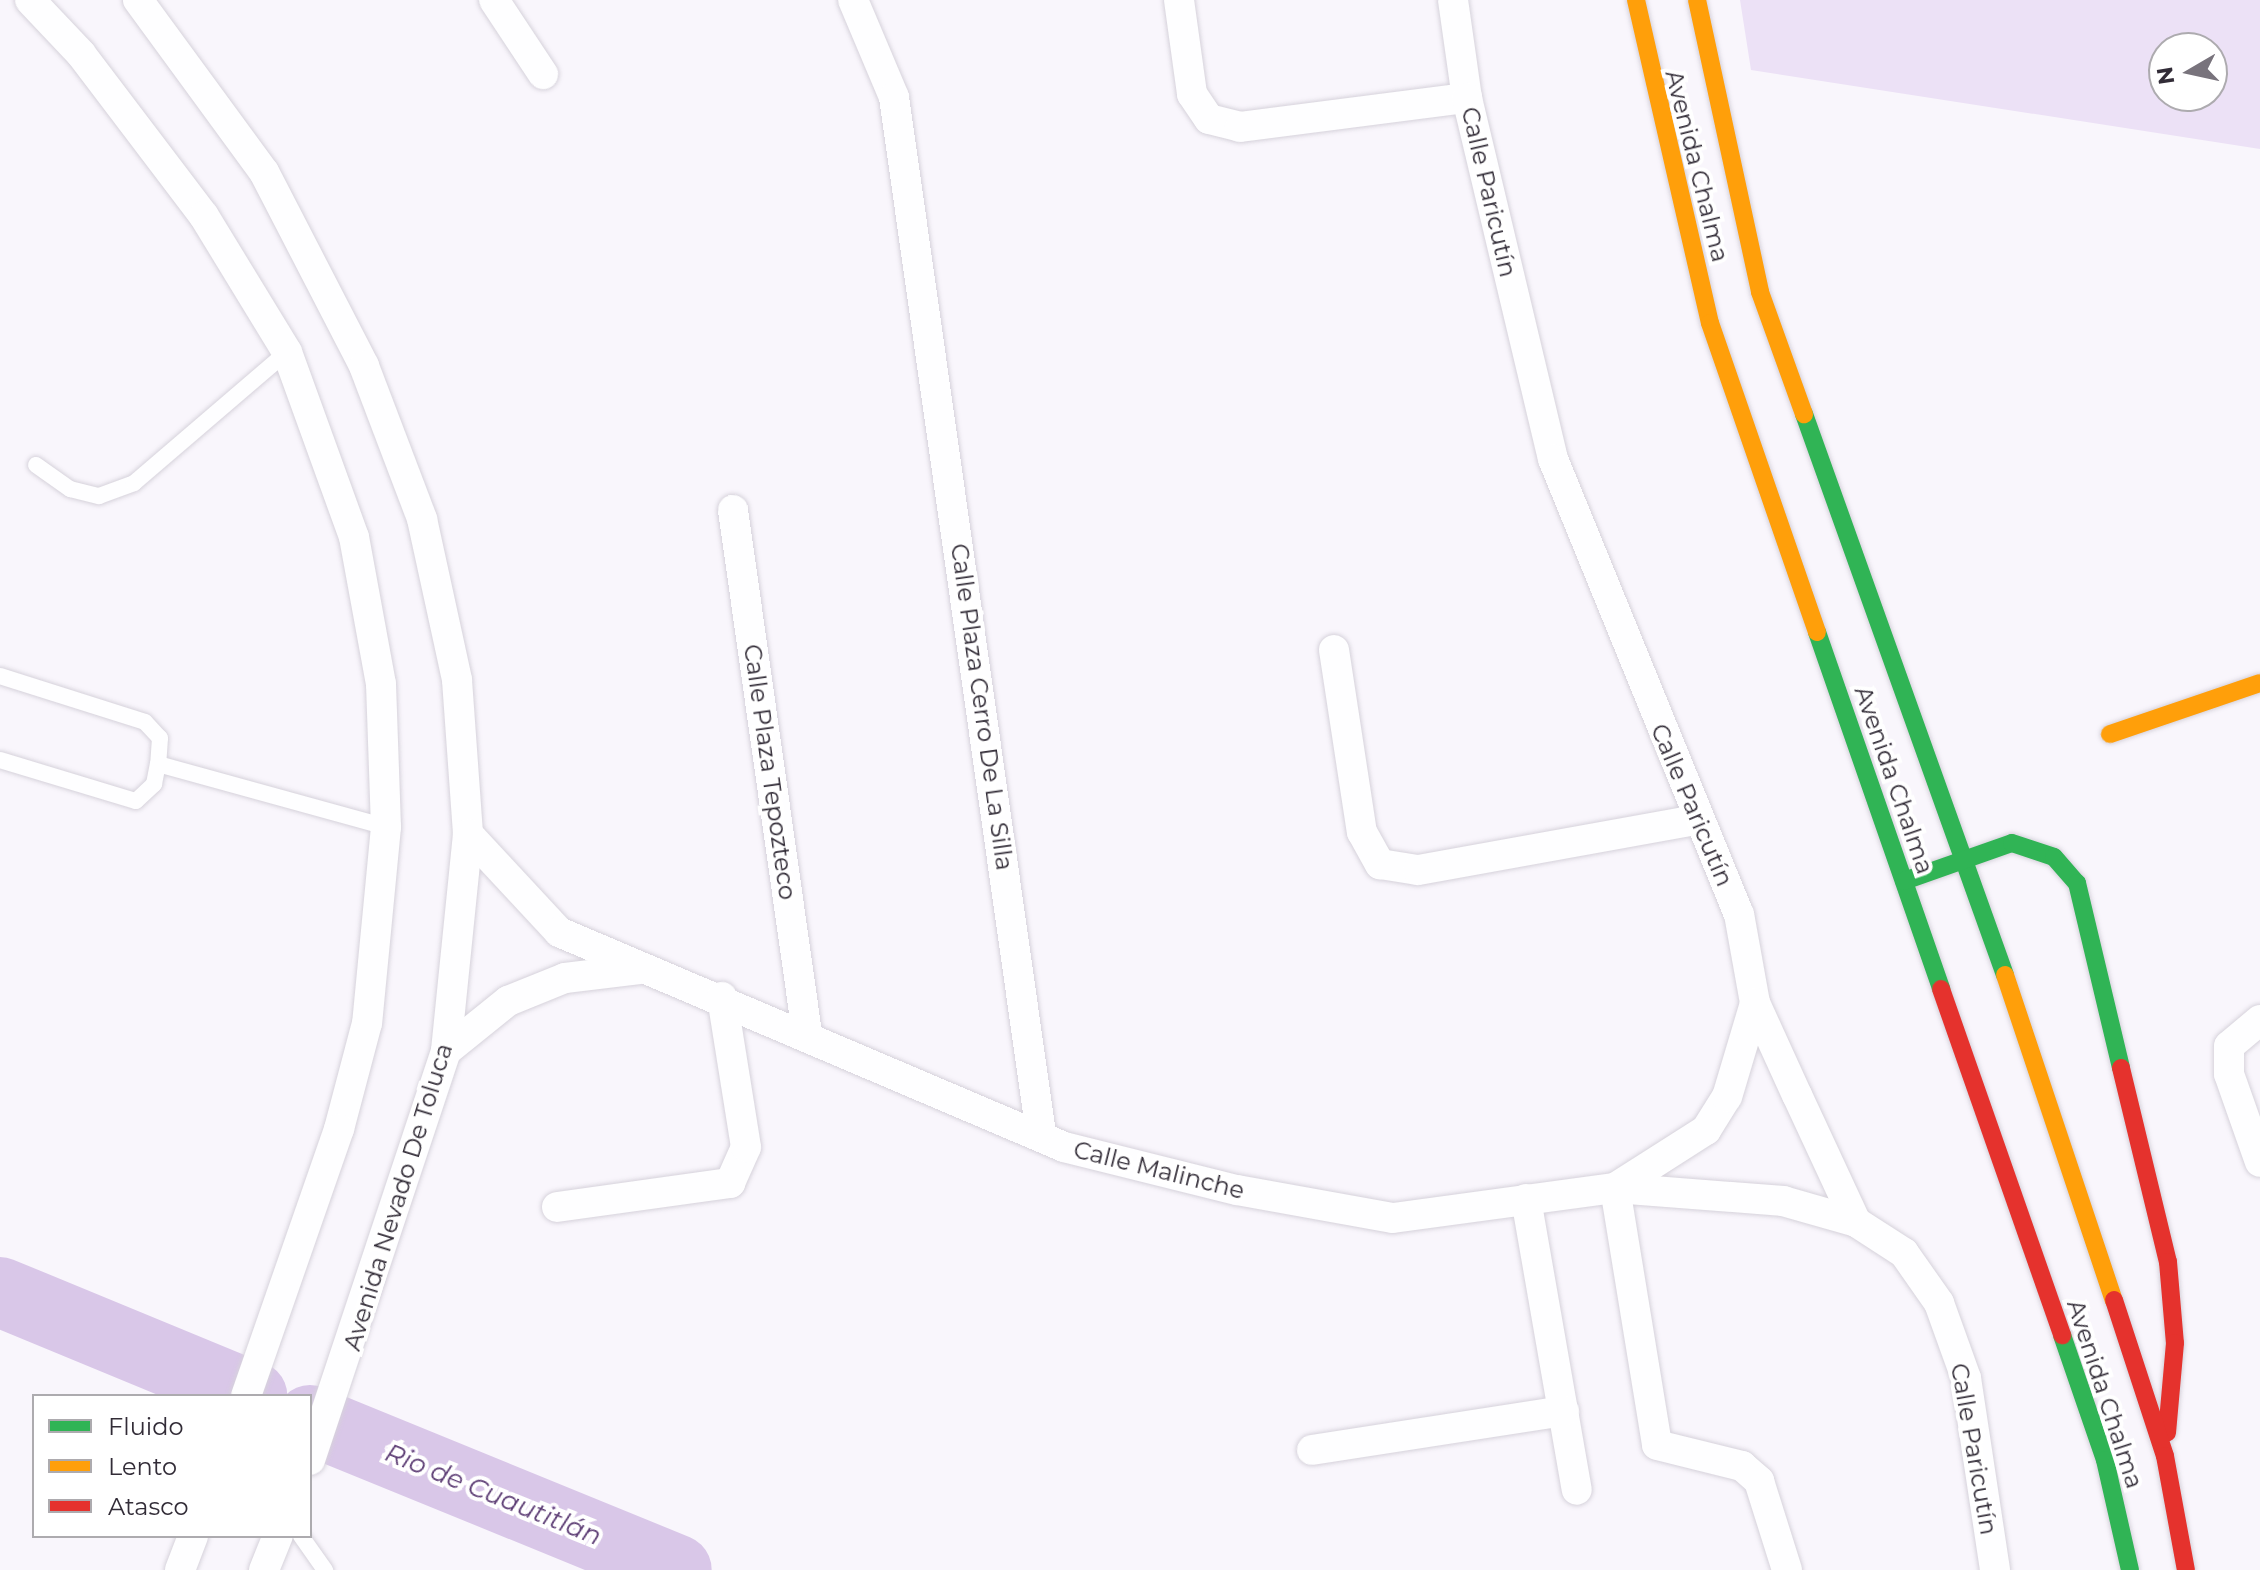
<!DOCTYPE html>
<html>
<head>
<meta charset="utf-8">
<style>
	body { margin:0 }
	#map { position:relative; width:2260px; height:1570px; overflow:hidden; background:#f9f6fc; font-family:Montserrat,sans-serif }
	div>[style] { position:absolute }
	.green>* { inset:0; background:#ece1f6 }
	.river>* { height:70px; margin:-35px; padding:0 35px; transform-origin:35px; border-radius:35px; background:#d9c7e8 }
	.roads { filter:drop-shadow(0 0 2px #d6d2db) drop-shadow(0 0 2px #d6d2db) }
	.lane>* { height:16px; margin:-8px; padding:0 8px; transform-origin:8px; border-radius:8px; background:#fefeff }
	.street>* { height:30px; margin:-15px; padding:0 15px; transform-origin:15px; border-radius:15px; background:#fefeff }
	.fast>* { height:18px; margin:-9px; padding:0 9px; transform-origin:9px; border-radius:9px; background:#30b455 }
	.slow>* { height:18px; margin:-9px; padding:0 9px; transform-origin:9px; border-radius:9px; background:#ff9f0a }
	.jam>* { height:18px; margin:-9px; padding:0 9px; transform-origin:9px; border-radius:9px; background:#e5322d }
	span { translate:-50% -50%; white-space:nowrap; text-align:center; line-height:1.15; -webkit-text-stroke:8px #fff; paint-order:stroke }
	.street-label { font-size:24px; color:#322c37 }
	.water-label { font-size:26px; color:#5b3b73; font-style:italic }
	.legend { position:absolute; left:32px; top:1394px; width:280px; height:144px; box-sizing:border-box; background:#fff; border:2px solid #adabaf; margin:0; padding:10px 14px; list-style:none; font-size:24px; color:#322c37 }
	.legend li { display:flex; align-items:center; gap:16px; height:40px }
	.legend b { width:40px; border:2px solid #adabaf }
	.north { position:absolute; left:2148px; top:32px; width:80px; height:80px; box-sizing:border-box; background:#fff; border:2px solid #adabaf; border-radius:50%; rotate:261deg; font-size:22px; font-weight:700; line-height:32px; text-align:center; color:#322c37 }
	.north::after { content:''; display:block; margin:auto; width:28px; height:36px; background:#78737c; clip-path:polygon(50% 0,100% 100%,50% 72%,0 100%) }
</style>
</head>
<body>
<div id="map">
	<div class="green">
		<div style="clip-path:polygon(evenodd,1740px 0,2260px 0,2260px 149px,1751px 70px,1740px 0,2164px 48px,2212px 48px,2212px 96px,2164px 96px,2164px 48px)"></div>
	</div>
	<div class="river">
		<div style="left:0;top:1292px;width:273px;rotate:22.4deg"></div>
		<div style="left:310px;top:1420px;width:396px;rotate:22.2deg"></div>
	</div>
	<div class="roads">
		<div class="lane">
			<div style="left:36px;top:465px;width:42px;rotate:35.2deg"></div>
			<div style="left:70px;top:489px;width:30px;rotate:14deg"></div>
			<div style="left:99px;top:496px;width:37px;rotate:-20deg"></div>
			<div style="left:134px;top:483px;width:201px;rotate:-40.6deg"></div>
			<div style="left:0;top:676px;width:152px;rotate:17.6deg"></div>
			<div style="left:145px;top:722px;width:22px;rotate:47deg"></div>
			<div style="left:160px;top:738px;width:26px;rotate:94deg"></div>
			<div style="left:158px;top:764px;width:237px;rotate:15.4deg"></div>
			<div style="left:0;top:760px;width:142px;rotate:16.8deg"></div>
			<div style="left:136px;top:801px;width:25px;rotate:-43deg"></div>
			<div style="left:154px;top:784px;width:20px;rotate:-79deg"></div>
			<div style="left:301px;top:1536px;width:42px;rotate:54.8deg"></div>
		</div>
		<div class="street">
			<div style="left:30px;top:0;width:74px;rotate:46.6deg"></div>
			<div style="left:81px;top:54px;width:203px;rotate:52.8deg"></div>
			<div style="left:204px;top:216px;width:159px;rotate:58.6deg"></div>
			<div style="left:287px;top:352px;width:197px;rotate:70.1deg"></div>
			<div style="left:354px;top:537px;width:149px;rotate:79.6deg"></div>
			<div style="left:381px;top:684px;width:143px;rotate:88deg"></div>
			<div style="left:386px;top:827px;width:197px;rotate:95.5deg"></div>
			<div style="left:367px;top:1023px;width:110px;rotate:104.8deg"></div>
			<div style="left:339px;top:1129px;width:283px;rotate:109.2deg"></div>
			<div style="left:138px;top:0;width:213px;rotate:53.8deg"></div>
			<div style="left:264px;top:172px;width:218px;rotate:62.7deg"></div>
			<div style="left:364px;top:366px;width:164px;rotate:69.2deg"></div>
			<div style="left:422px;top:519px;width:165px;rotate:77.7deg"></div>
			<div style="left:457px;top:680px;width:154px;rotate:85.9deg"></div>
			<div style="left:468px;top:834px;width:218px;rotate:95.8deg"></div>
			<div style="left:446px;top:1051px;width:431px;rotate:108.4deg"></div>
			<div style="left:494px;top:0;width:89px;rotate:56.5deg"></div>
			<div style="left:853px;top:0;width:105px;rotate:67.1deg"></div>
			<div style="left:894px;top:97px;width:1047px;rotate:81.93deg"></div>
			<div style="left:1179px;top:0;width:95px;rotate:82.1deg"></div>
			<div style="left:1192px;top:94px;width:30px;rotate:56deg"></div>
			<div style="left:1209px;top:119px;width:32px;rotate:14deg"></div>
			<div style="left:1240px;top:127px;width:229px;rotate:-7.3deg"></div>
			<div style="left:1453px;top:0;width:99px;rotate:81.9deg"></div>
			<div style="left:1467px;top:98px;width:371px;rotate:76.6deg"></div>
			<div style="left:1553px;top:459px;width:492px;rotate:67.8deg"></div>
			<div style="left:1739px;top:914px;width:90px;rotate:79.8deg"></div>
			<div style="left:1755px;top:1003px;width:101px;rotate:65.5deg"></div>
			<div style="left:1797px;top:1095px;width:140px;rotate:65.1deg"></div>
			<div style="left:1856px;top:1222px;width:57px;rotate:32.9deg"></div>
			<div style="left:1904px;top:1253px;width:61px;rotate:55deg"></div>
			<div style="left:1939px;top:1303px;width:80px;rotate:70.2deg"></div>
			<div style="left:1966px;top:1378px;width:194px;rotate:81.4deg"></div>
			<div style="left:733px;top:510px;width:528px;rotate:81.95deg"></div>
			<div style="left:1334px;top:650px;width:184px;rotate:81.3deg"></div>
			<div style="left:1362px;top:832px;width:37px;rotate:61deg"></div>
			<div style="left:1380px;top:864px;width:38px;rotate:9deg"></div>
			<div style="left:1418px;top:870px;width:281px;rotate:-10.2deg"></div>
			<div style="left:468px;top:834px;width:134px;rotate:47.1deg"></div>
			<div style="left:559px;top:932px;width:549px;rotate:23.06deg"></div>
			<div style="left:1064px;top:1147px;width:178px;rotate:14deg"></div>
			<div style="left:1237px;top:1190px;width:158px;rotate:10.2deg"></div>
			<div style="left:1393px;top:1218px;width:224px;rotate:-7.7deg"></div>
			<div style="left:1615px;top:1188px;width:169px;rotate:4.4deg"></div>
			<div style="left:1783px;top:1201px;width:76px;rotate:16deg"></div>
			<div style="left:2260px;top:1020px;width:40px;rotate:140deg"></div>
			<div style="left:2229px;top:1046px;width:28px;rotate:90deg"></div>
			<div style="left:2229px;top:1074px;width:93px;rotate:70.6deg"></div>
			<div style="left:446px;top:1051px;width:80px;rotate:-38.9deg"></div>
			<div style="left:508px;top:1001px;width:61px;rotate:-22deg"></div>
			<div style="left:565px;top:978px;width:75px;rotate:-6.9deg"></div>
			<div style="left:1615px;top:1188px;width:260px;rotate:80.7deg"></div>
			<div style="left:1657px;top:1445px;width:88px;rotate:13.9deg"></div>
			<div style="left:1742px;top:1466px;width:23px;rotate:41deg"></div>
			<div style="left:1759px;top:1481px;width:93px;rotate:72.5deg"></div>
			<div style="left:1615px;top:1188px;width:108px;rotate:-32.5deg"></div>
			<div style="left:1706px;top:1130px;width:39px;rotate:-58deg"></div>
			<div style="left:1727px;top:1097px;width:98px;rotate:-73.4deg"></div>
			<div style="left:1526px;top:1199px;width:295px;rotate:80.1deg"></div>
			<div style="left:557px;top:1207px;width:175px;rotate:-7.9deg"></div>
			<div style="left:730px;top:1183px;width:39px;rotate:-66deg"></div>
			<div style="left:746px;top:1147px;width:152px;rotate:-99.1deg"></div>
			<div style="left:1312px;top:1450px;width:255px;rotate:-8.8deg"></div>
			<div style="left:180px;top:1570px;width:36px;rotate:-69deg"></div>
			<div style="left:264px;top:1570px;width:37px;rotate:-68deg"></div>
		</div>
		<div class="fast">
			<div style="left:1804px;top:414px;width:596px;rotate:70.29deg"></div>
			<div style="left:1817px;top:632px;width:378px;rotate:70.8deg"></div>
			<div style="left:1904px;top:881px;width:114px;rotate:-19.4deg"></div>
			<div style="left:2012px;top:843px;width:44px;rotate:18.4deg"></div>
			<div style="left:2054px;top:857px;width:35px;rotate:49deg"></div>
			<div style="left:2077px;top:883px;width:190px;rotate:76.6deg"></div>
			<div style="left:2062px;top:1335px;width:132px;rotate:71deg"></div>
			<div style="left:2105px;top:1460px;width:113px;rotate:77.2deg"></div>
		</div>
		<div class="slow">
			<div style="left:1636px;top:0;width:331px;rotate:77.1deg"></div>
			<div style="left:1710px;top:323px;width:327px;rotate:70.9deg"></div>
			<div style="left:1697px;top:0;width:299px;rotate:77.8deg"></div>
			<div style="left:1760px;top:292px;width:130px;rotate:70.2deg"></div>
			<div style="left:2110px;top:734px;width:158px;rotate:-18.8deg"></div>
			<div style="left:2005px;top:975px;width:343px;rotate:71.5deg"></div>
		</div>
		<div class="jam">
			<div style="left:1941px;top:989px;width:367px;rotate:70.7deg"></div>
			<div style="left:2121px;top:1068px;width:200px;rotate:76.4deg"></div>
			<div style="left:2168px;top:1262px;width:81px;rotate:85.1deg"></div>
			<div style="left:2175px;top:1343px;width:90px;rotate:95.1deg"></div>
			<div style="left:2114px;top:1300px;width:164px;rotate:71.9deg"></div>
			<div style="left:2165px;top:1456px;width:116px;rotate:79.6deg"></div>
		</div>
	</div>
	<div class="street-label">
		<span style="left:1697px;top:166px;rotate:76deg">Avenida Chalma</span>
		<span style="left:1489px;top:192px;rotate:77deg">Calle Paricutín</span>
		<span style="left:982px;top:707px;rotate:82deg">Calle Plaza Cerro De La Silla</span>
		<span style="left:770px;top:772px;rotate:82deg">Calle Plaza Tepozteco</span>
		<span style="left:1894px;top:780px;rotate:71deg">Avenida Chalma</span>
		<span style="left:1692px;top:805px;rotate:67deg">Calle Paricutín</span>
		<span style="left:1159px;top:1170px;rotate:14deg">Calle Malinche</span>
		<span style="left:398px;top:1197px;rotate:-73deg">Avenida Nevado De Toluca</span>
		<span style="left:2105px;top:1394px;rotate:72deg">Avenida Chalma</span>
		<span style="left:1974px;top:1449px;rotate:80deg">Calle Paricutín</span>
	</div>
	<div class="water-label">
		<span style="left:493px;top:1495px;rotate:22deg">Rio de Cuautitlán</span>
	</div>
	<ul class="legend">
	<li><b style="height:10px;background:#30b455"></b>Fluido</li>
	<li><b style="height:10px;background:#ff9f0a"></b>Lento</li>
	<li><b style="height:10px;background:#e5322d"></b>Atasco</li>
	</ul>
	<div class="north">N</div>
</div>
</body>
</html>
